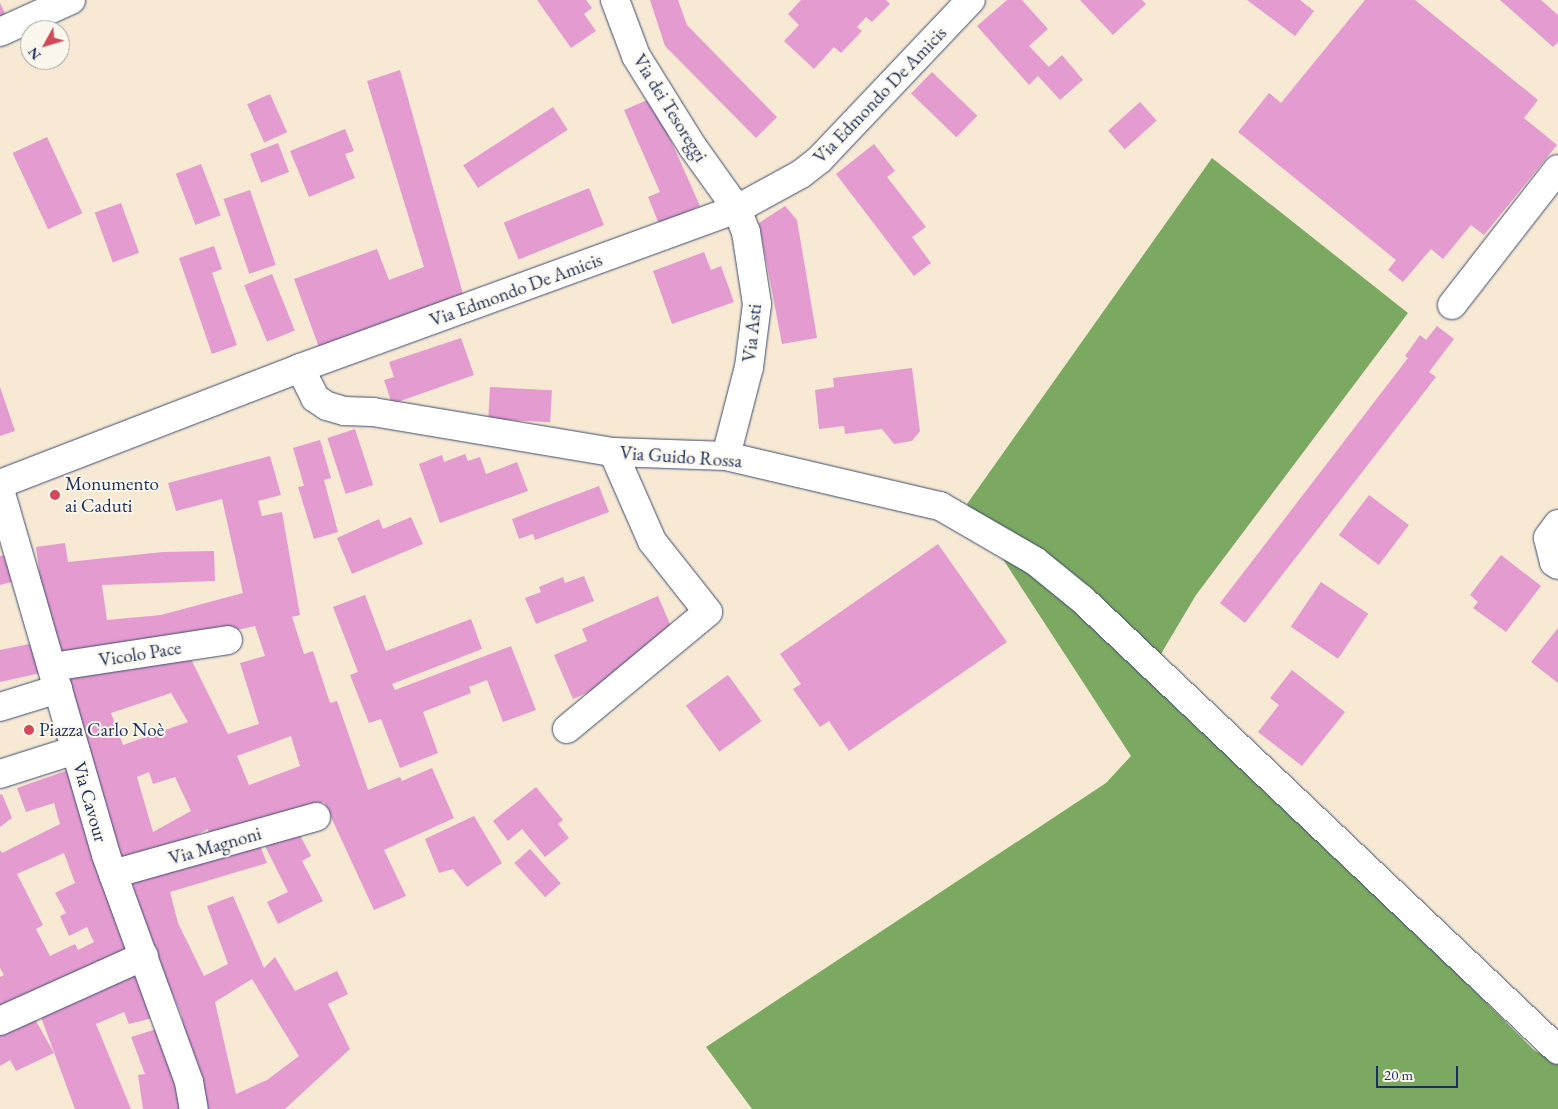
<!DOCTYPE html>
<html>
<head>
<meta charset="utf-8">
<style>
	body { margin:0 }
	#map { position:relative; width:1558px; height:1109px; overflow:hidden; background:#f7e9d4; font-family:"EB Garamond",serif }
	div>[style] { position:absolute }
	.forest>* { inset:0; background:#7ca961 }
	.building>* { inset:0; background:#e49bd0; transform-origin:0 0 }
	.roads { filter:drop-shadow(0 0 1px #3c4b70) drop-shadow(0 0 1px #3c4b70) }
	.street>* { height:28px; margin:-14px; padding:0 14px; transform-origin:14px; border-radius:14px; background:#fff }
	.secondary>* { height:28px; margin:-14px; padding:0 14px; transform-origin:14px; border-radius:14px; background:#fff }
	.dots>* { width:14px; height:14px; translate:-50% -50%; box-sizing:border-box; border:2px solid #fbf7ec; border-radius:50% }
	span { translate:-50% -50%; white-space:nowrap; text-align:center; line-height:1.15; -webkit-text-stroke:4px #fbf7ec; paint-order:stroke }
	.street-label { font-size:19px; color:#1b2f5e }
	.poi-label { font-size:19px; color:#1b2f5e }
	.left { translate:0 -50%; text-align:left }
	.north { position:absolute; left:20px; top:20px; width:50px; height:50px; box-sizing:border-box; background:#fbf7ec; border:1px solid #a1a7b3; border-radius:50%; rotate:231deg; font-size:14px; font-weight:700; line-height:20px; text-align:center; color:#1b2f5e }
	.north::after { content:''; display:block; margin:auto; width:18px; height:22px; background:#d1495b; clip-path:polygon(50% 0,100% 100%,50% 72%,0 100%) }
	.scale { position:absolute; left:1376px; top:1066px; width:82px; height:22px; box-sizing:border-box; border:2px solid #1b2f5e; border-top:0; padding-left:6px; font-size:15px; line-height:18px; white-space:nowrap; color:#1b2f5e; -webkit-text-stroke:4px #fbf7ec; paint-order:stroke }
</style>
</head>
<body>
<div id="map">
	<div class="forest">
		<div style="clip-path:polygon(1212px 158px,1408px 313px,1196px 595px,1146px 679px,1295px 812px,1534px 1050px,1558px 1064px,1558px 1109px,752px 1109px,706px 1047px,1106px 783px,1131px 756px,967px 504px)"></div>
	</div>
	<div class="building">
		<div style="clip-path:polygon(537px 0,586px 0,592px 8px,584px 14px,596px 31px,571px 48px)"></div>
		<div style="clip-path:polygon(650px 0,678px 0,687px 25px,777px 117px,756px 138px,665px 46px)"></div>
		<div style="clip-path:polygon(801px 0,886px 0,890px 4px,872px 22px,866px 17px,857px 27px,862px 31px,841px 53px,834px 47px,814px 69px,784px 41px,799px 25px,788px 14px)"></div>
		<div style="clip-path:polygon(1007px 0,1022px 0,1048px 29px,1029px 46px,1049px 67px,1062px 55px,1083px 80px,1060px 100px,1038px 76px,1029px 85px,977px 26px)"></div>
		<div style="clip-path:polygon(1080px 0,1142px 0,1146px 4px,1113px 35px)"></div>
		<div style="clip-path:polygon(1247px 0,1300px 0,1314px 11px,1295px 36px)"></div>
		<div style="clip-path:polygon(1365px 0,1415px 0,1538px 100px,1524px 118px,1557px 145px,1484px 235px,1471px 225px,1443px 259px,1431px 249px,1403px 282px,1388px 270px,1396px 260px,1238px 132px,1269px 93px,1281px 103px)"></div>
		<div style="clip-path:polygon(1500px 0,1541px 0,1558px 15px,1558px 42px,1553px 47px)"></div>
		<div style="clip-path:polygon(0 3px,8px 20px,0 24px)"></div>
		<div style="clip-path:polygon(400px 70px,465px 301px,320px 350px,294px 279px,377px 249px,389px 280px,424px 267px,367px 81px)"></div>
		<div style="left:932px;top:72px;width:63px;height:30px;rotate:44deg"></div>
		<div style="left:270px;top:94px;width:42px;height:25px;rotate:66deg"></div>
		<div style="clip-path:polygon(652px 98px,700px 206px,659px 224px,648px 197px,660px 192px,624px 110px)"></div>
		<div style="left:1140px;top:102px;width:25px;height:43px;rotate:48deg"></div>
		<div style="left:553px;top:107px;width:27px;height:107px;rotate:57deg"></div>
		<div style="clip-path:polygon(345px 129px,354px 151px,345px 154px,355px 178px,309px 197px,290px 151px)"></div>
		<div style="left:47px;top:137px;width:84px;height:38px;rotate:65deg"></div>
		<div style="left:278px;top:143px;width:31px;height:30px;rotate:69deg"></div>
		<div style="clip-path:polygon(874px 144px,895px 171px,887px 177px,926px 227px,912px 237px,931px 263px,914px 276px,836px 174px)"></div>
		<div style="left:201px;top:164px;width:55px;height:27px;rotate:69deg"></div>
		<div style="left:589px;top:188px;width:40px;height:92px;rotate:68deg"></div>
		<div style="left:250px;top:190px;width:79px;height:28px;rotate:71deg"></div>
		<div style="left:121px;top:203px;width:53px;height:28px;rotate:70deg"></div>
		<div style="clip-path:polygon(785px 206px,797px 220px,817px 338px,782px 344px,759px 223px)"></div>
		<div style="clip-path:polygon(214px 246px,222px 269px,212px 273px,237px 345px,212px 354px,179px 258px)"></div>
		<div style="clip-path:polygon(704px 252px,711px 270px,721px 266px,734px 302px,672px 324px,653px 271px)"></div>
		<div style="left:272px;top:274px;width:61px;height:30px;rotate:68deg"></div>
		<div style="clip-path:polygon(1437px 326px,1454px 339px,1429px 372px,1436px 377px,1245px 623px,1220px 603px,1408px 358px,1405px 356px,1420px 335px,1426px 340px)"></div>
		<div style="clip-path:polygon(461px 338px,474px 375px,392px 404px,384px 380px,394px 377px,389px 362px)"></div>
		<div style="clip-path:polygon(912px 368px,920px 431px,912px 441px,894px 444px,882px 429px,845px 434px,844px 426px,819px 429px,815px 390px,834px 387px,833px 378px)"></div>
		<div style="clip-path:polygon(0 387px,15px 431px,0 436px)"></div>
		<div style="left:490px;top:387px;width:62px;height:32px;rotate:3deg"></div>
		<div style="left:355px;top:429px;width:59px;height:29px;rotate:72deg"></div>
		<div style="clip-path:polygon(320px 440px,331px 478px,324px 480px,338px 532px,314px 539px,298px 487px,304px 486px,293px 448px)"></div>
		<div style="clip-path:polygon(465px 454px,468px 461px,480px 457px,486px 474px,517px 462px,528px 491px,440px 523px,419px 464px,442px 455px,444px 462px)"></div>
		<div style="clip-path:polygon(evenodd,270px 456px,281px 495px,258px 501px,262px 516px,282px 512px,300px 615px,292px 617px,304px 654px,313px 651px,330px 703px,337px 701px,368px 790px,400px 777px,402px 781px,432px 768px,454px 818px,384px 850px,406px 896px,374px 910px,324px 802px,210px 842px,208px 829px,160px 854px,124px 865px,64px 670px,186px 649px,228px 734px,259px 724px,240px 663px,265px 656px,255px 626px,210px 636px,63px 657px,42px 593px,36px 547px,65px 543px,68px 562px,163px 552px,214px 551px,215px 581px,102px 585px,107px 620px,161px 615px,243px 593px,222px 499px,176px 511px,168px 483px,270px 456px,171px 693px,188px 722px,123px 745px,111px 713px,171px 693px,270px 456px,291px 736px,300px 766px,249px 785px,237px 756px,291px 736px,270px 456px,149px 772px,153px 784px,175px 777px,191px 811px,153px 832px,137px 777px,149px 772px)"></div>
		<div style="clip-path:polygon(599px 486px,609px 512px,535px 540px,533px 534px,519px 539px,512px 519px)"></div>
		<div style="left:1369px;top:495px;width:50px;height:50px;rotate:37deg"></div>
		<div style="clip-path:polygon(411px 517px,423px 544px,352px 574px,337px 538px,379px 519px,383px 529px)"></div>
		<div style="clip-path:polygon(938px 544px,1007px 642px,849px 751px,829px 721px,820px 727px,793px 689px,801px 684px,780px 654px)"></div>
		<div style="clip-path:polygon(14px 553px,20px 580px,0 585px,0 556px)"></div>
		<div style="clip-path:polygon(1501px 555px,1541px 586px,1506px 632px,1473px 608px,1478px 602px,1470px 595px)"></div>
		<div style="clip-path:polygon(584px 576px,594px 601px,536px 624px,525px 598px,541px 592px,539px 587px,563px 577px,565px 583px)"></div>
		<div style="left:1321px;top:582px;width:57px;height:54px;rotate:34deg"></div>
		<div style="clip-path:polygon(365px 595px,386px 651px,471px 619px,482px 649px,392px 684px,395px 690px,511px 646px,536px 710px,503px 722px,487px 680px,469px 687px,471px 693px,423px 712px,438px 753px,400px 768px,381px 719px,369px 723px,350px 675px,358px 672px,333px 607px)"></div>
		<div style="clip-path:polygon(658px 596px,675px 636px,612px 682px,573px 699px,554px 655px,587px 641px,582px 629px)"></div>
		<div style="clip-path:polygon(1558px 628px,1558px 683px,1531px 662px)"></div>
		<div style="clip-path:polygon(39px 642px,45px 672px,0 682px,0 650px)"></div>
		<div style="clip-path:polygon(1292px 670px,1345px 712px,1302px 766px,1258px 732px,1279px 705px,1270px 698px)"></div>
		<div style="left:728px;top:675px;width:57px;height:52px;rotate:54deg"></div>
		<div style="clip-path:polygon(evenodd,74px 768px,137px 955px,0 1017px,0 977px,4px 975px,0 968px,0 850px,2px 853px,60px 824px,54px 803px,26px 812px,17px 788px,74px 768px,64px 853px,75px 883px,55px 893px,66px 913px,60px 916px,69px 936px,87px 927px,94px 942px,78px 950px,75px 944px,50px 956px,36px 929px,43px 925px,17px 874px,64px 853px)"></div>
		<div style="clip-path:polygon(536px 787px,563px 820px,558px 824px,569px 838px,545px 857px,522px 829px,508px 841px,493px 821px)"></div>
		<div style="clip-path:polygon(2px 794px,12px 818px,0 827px,0 795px)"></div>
		<div style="clip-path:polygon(474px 816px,502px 863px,467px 887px,453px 869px,439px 873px,425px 839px)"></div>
		<div style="clip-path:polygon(295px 826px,311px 856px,302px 861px,323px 901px,278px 924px,267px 902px,288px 892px,263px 842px)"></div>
		<div style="clip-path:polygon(evenodd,258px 841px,267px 863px,170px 892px,178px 923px,204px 976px,228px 964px,207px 906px,233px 896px,264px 968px,275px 957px,295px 991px,337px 971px,348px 994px,328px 1004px,350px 1049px,285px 1109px,203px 1109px,181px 1014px,147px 935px,131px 878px,258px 841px,252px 979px,299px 1056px,267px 1080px,236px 1094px,215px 1002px,252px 979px)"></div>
		<div style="left:530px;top:849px;width:46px;height:21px;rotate:48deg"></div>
		<div style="clip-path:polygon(141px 962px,161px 1016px,129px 1024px,124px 1012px,96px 1024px,131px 1109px,75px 1109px,38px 1009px)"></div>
		<div style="clip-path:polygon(31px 1012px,54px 1053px,16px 1071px,10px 1060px,0 1066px,0 1028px)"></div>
		<div style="clip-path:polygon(163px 1027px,182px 1109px,143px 1109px,138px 1075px,145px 1074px,131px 1037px)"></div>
	</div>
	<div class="roads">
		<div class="street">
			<div style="left:615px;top:0;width:60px;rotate:69.4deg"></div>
			<div style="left:636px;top:56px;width:106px;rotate:58.1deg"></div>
			<div style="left:692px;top:146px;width:77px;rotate:54.5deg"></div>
			<div style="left:737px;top:209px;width:25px;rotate:69deg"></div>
			<div style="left:746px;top:232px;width:73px;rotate:81.3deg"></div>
			<div style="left:757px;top:304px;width:64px;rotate:97.2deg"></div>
			<div style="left:749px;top:367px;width:92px;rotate:104.5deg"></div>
			<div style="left:0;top:32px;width:78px;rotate:-24.3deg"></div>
			<div style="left:1452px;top:305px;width:172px;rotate:-52.1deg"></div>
			<div style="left:300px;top:368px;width:34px;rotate:63deg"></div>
			<div style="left:315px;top:398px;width:14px;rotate:34deg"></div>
			<div style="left:327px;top:406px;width:18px;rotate:16deg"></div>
			<div style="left:344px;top:411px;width:29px;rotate:2deg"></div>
			<div style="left:373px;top:412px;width:243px;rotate:9.5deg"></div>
			<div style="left:613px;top:452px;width:113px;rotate:2deg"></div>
			<div style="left:726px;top:456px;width:220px;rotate:13.2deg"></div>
			<div style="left:940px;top:506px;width:110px;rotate:30.1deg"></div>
			<div style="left:1035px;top:561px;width:62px;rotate:39.1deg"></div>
			<div style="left:1083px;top:600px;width:654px;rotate:43.45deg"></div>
			<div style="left:0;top:490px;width:380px;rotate:73.8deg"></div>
			<div style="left:106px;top:855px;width:242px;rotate:69.9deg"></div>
			<div style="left:189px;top:1082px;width:27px;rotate:80deg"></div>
			<div style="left:1558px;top:524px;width:17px;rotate:126deg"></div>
			<div style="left:1548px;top:538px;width:25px;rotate:76deg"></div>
			<div style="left:1554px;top:562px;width:5px;rotate:37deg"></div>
			<div style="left:52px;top:667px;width:178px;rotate:-8.7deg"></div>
			<div style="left:0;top:707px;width:61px;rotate:-17.2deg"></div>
			<div style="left:567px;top:729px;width:183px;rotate:-39.7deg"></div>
			<div style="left:708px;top:612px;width:90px;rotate:-128.3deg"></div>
			<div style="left:652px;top:541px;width:97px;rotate:-113.7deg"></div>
			<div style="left:0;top:774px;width:79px;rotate:-17.7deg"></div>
			<div style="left:113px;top:874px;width:211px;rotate:-15.7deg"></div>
			<div style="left:0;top:1021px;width:158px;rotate:-24.3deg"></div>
		</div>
		<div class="secondary">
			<div style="left:0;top:484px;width:322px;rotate:-21.1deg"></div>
			<div style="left:300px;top:368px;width:465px;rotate:-20deg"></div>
			<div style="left:737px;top:209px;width:73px;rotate:-28.7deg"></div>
			<div style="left:801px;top:174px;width:24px;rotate:-38deg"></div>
			<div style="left:820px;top:159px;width:219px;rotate:-46.5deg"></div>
		</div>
	</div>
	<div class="dots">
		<div style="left:55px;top:495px;background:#d1495b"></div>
		<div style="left:29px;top:730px;background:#d1495b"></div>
	</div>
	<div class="street-label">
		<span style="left:880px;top:95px;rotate:-46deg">Via Edmondo De Amicis</span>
		<span style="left:670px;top:108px;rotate:58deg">Via dei Tesoreggi</span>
		<span style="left:516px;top:290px;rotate:-20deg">Via Edmondo De Amicis</span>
		<span style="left:752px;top:333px;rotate:-84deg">Via Asti</span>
		<span style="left:681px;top:457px;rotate:4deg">Via Guido Rossa</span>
		<span style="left:140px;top:654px;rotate:-9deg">Vicolo Pace</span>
		<span style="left:90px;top:802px;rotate:74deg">Via Cavour</span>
		<span style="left:215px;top:846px;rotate:-16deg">Via Magnoni</span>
	</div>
	<div class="poi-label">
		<span class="left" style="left:65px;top:495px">Monumento<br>ai Caduti</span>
		<span class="left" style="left:39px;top:730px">Piazza Carlo Noè</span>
	</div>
	<div class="north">N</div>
	<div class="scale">20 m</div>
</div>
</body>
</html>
